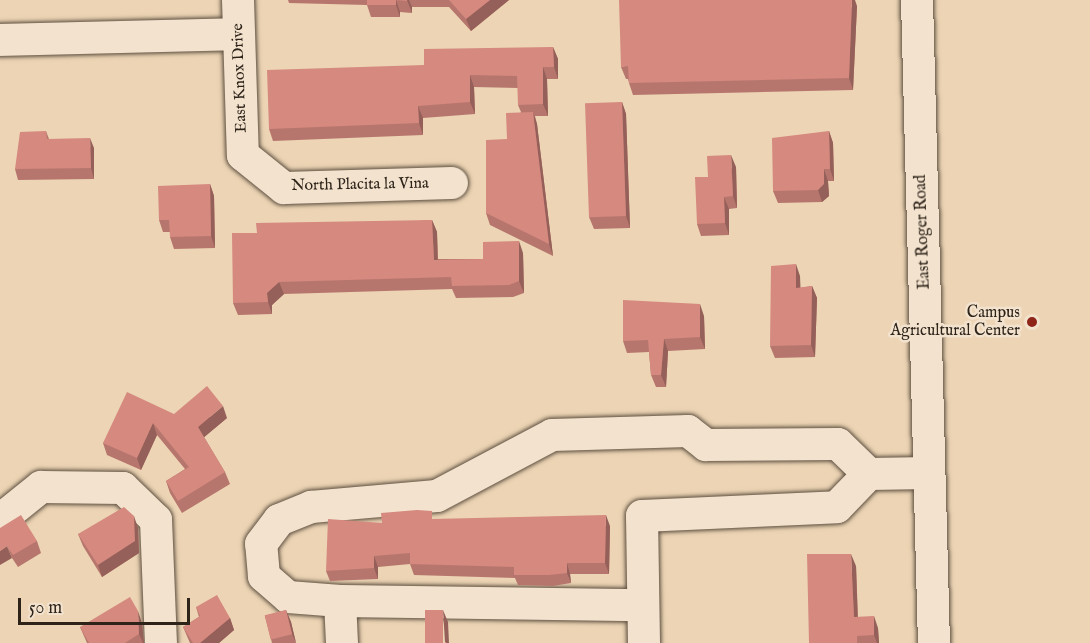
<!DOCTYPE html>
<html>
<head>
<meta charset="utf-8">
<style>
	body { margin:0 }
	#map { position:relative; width:1090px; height:643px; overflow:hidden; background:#ecd4b4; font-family:"IM FELL English",serif }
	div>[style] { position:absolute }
	.roads { filter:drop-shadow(0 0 2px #5d4f40) drop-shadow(0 0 2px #5d4f40) }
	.minor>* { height:32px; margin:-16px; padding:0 16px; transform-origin:16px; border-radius:16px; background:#f3e3ce }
	.wall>* { inset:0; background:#b7766d }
	.shaded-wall>* { inset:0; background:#956059 }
	.building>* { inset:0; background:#d5897f; transform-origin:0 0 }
	.dots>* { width:16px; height:16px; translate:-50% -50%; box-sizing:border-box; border:3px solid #f3e3ce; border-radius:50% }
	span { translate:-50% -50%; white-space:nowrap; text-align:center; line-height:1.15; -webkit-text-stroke:5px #f3e3ce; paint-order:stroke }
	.street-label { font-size:16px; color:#2d2319 }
	.poi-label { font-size:16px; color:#2d2319 }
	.right { translate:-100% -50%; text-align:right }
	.scale { position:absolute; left:18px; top:598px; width:172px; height:27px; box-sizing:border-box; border:3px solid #2d2319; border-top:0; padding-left:8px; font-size:18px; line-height:21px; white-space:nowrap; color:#2d2319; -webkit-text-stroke:4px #f3e3ce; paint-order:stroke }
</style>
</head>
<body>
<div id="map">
	<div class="roads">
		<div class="minor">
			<div style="left:238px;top:0;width:155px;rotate:88.2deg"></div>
			<div style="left:243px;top:155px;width:53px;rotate:38.8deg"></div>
			<div style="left:284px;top:188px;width:168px;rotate:-1.7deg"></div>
			<div style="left:917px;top:0;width:643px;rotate:88.49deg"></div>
			<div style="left:0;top:40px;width:238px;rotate:-1.4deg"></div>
			<div style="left:0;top:520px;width:53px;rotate:-38.8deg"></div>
			<div style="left:41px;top:487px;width:82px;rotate:0.7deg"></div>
			<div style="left:123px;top:488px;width:46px;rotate:44.1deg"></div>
			<div style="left:156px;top:520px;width:123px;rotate:87.7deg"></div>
			<div style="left:340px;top:601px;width:303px;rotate:0.8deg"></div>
			<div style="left:342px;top:643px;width:42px;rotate:-92.7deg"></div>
			<div style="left:340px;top:601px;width:52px;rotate:-175.6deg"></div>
			<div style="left:288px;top:597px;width:32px;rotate:-139deg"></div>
			<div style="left:264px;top:576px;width:32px;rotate:-95deg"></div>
			<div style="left:261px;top:544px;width:30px;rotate:-53deg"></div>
			<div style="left:279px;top:520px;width:35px;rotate:-22deg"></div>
			<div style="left:311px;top:507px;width:126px;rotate:-5deg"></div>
			<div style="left:437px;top:496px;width:130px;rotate:-27.9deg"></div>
			<div style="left:552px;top:435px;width:136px;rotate:-1.7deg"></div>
			<div style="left:688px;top:431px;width:23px;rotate:38deg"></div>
			<div style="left:706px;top:445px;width:132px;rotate:-0.4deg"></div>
			<div style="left:838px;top:444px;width:43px;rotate:44.1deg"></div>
			<div style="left:644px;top:643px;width:127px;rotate:-90.9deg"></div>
			<div style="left:642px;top:516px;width:195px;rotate:-2.6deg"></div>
			<div style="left:837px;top:507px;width:46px;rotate:-45.9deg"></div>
			<div style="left:869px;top:474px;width:60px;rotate:-1deg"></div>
		</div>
	</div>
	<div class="wall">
		<div style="clip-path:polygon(288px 0,509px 0,471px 31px,449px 7px,412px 7px,412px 13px,400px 12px,400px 17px,371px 17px,367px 5px,289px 3px)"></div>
		<div style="clip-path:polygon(857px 6px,853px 90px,633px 95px,629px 83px,628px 79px,626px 79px,621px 67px)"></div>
		<div style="clip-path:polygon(553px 47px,558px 59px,558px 79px,547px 79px,548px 116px,535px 116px,537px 124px,553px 256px,490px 225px,486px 213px,507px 139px,521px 112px,518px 105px,518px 88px,474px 87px,475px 114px,423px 118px,423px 135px,273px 141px,269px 129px,424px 65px)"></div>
		<div style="clip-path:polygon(622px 102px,626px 114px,630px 228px,594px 229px,589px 217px)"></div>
		<div style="clip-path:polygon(46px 131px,49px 139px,94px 148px,94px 179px,18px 180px,15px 169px)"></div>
		<div style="clip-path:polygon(829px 131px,833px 143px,834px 181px,828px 181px,829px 196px,822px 202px,778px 203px,773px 191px)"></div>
		<div style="clip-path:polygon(736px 167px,737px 208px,729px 209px,729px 235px,701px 236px,697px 224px,708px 177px)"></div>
		<div style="clip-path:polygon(210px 184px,214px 196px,215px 248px,174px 249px,170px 237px,170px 232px,163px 232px,159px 220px)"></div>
		<div style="clip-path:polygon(432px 220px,437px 232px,438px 259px,483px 259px,523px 253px,524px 293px,513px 297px,456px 298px,452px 289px,284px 294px,272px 305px,272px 314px,238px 315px,233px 303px,257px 233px)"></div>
		<div style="clip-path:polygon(800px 276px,800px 288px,812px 286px,817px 298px,815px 357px,775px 358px,770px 346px)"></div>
		<div style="clip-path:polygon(704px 316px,705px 349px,668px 351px,666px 387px,656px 387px,651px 375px,649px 352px,627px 353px,623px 341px)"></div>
		<div style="clip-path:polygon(174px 414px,227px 418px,204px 437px,225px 472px,230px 484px,182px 513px,170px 493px,166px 481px,185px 469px,157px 435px,141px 470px,107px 455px,103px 443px)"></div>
		<div style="clip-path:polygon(435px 519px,610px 526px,609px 574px,570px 574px,571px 583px,553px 586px,518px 585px,515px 578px,414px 575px,410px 564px,378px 567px,378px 579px,330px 581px,326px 571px,382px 523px)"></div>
		<div style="clip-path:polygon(0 528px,37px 541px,41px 553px,18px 567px,12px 558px)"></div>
		<div style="clip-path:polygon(138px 528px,139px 553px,102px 577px,83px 546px,78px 534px)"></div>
		<div style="clip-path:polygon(856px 566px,858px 617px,878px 628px,879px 643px,809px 643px)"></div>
		<div style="clip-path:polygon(196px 607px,230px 618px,234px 630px,219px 643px,190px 643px,183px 627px,199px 617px)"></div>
		<div style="clip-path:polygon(286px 610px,291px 622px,296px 643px,272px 643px,265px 616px)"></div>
		<div style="clip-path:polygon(142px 623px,144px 643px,87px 643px,80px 627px)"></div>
	</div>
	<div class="shaded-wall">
		<div style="clip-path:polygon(396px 0,400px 12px,400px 17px,396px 5px)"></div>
		<div style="clip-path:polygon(407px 0,409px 0,412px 7px,412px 13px)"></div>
		<div style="clip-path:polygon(490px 0,509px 0,471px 31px,466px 19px)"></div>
		<div style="clip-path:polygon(852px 0,855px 0,857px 6px,853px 90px,849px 78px)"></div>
		<div style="clip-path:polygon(553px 47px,558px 59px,558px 79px,554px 67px)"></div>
		<div style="clip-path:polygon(543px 67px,547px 79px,548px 116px,543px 104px)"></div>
		<div style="clip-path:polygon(470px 75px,474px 87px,475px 114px,470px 102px)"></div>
		<div style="clip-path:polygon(622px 102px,626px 114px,630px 228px,626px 216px)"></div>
		<div style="clip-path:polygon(418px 106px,423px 118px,423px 135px,419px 123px)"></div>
		<div style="clip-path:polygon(533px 112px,537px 124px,553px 256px,549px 244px)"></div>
		<div style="clip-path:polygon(829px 131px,833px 143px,834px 181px,830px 169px)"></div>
		<div style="clip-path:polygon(90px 138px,94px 148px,94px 179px,91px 168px)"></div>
		<div style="clip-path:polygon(731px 155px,736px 167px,737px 208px,733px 196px)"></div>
		<div style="clip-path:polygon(824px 169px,828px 181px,829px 196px,822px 202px,818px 190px)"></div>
		<div style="clip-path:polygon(210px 184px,214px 196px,215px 248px,211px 236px)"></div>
		<div style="clip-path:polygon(724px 197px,729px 209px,729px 235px,725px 223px)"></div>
		<div style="clip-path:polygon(432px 220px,437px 232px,438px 272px,434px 260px)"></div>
		<div style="clip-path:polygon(519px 241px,523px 253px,524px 293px,519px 281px)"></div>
		<div style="clip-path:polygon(796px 264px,800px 276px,801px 300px,796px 288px)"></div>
		<div style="clip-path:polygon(279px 282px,284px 294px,272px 305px,272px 314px,268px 302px,267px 293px)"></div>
		<div style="clip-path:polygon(812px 286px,817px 298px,815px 357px,811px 345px)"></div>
		<div style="clip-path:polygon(700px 304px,704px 316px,705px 349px,700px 337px)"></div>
		<div style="clip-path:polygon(664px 339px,668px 351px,666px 387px,661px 375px)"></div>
		<div style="clip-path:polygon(223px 406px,227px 418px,202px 439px,198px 427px)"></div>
		<div style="clip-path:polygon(153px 423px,157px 435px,141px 470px,137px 458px)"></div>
		<div style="clip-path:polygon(606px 515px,610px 526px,609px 574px,605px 563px)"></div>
		<div style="clip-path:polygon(134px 516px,138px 528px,139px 553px,102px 577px,98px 565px)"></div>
		<div style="clip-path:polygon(7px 546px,12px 558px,0 565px,0 551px)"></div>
		<div style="clip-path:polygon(851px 554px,856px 566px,858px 629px,854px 617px)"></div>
		<div style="clip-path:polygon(374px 556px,378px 567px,378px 579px,374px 568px)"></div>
		<div style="clip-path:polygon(567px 563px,570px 574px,571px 583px,567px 573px)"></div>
		<div style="clip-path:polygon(286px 610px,291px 622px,296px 643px,292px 634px)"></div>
		<div style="clip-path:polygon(443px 610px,448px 622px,449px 643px,446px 643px,445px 642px)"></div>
		<div style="clip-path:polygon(138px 611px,142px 623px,144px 643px,143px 643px,139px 634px)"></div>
		<div style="clip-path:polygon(874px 616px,878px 628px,879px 643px,877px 643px,874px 635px)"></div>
		<div style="clip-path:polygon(230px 618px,234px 630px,219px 643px,200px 643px)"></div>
	</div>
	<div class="building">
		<div style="clip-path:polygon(367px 0,407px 0,407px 1px,396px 0,396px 5px,367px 5px)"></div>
		<div style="clip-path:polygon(449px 0,490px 0,466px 19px)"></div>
		<div style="clip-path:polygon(619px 0,852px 0,849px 78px,629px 83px,628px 66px,621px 67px)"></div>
		<div style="clip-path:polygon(553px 47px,554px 67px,543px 67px,543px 104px,518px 105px,517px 76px,470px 75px,470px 102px,418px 106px,419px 123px,269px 129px,267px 70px,424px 65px,424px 49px)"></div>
		<div style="left:622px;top:102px;width:114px;height:37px;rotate:88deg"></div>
		<div style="clip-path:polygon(533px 112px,549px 244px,486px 213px,486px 140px,507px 139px,506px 113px)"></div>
		<div style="clip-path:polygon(46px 131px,47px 139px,90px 138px,91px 168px,15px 169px,20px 132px)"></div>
		<div style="clip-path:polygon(829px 131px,830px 169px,824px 169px,824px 184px,818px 190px,773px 191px,772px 138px)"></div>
		<div style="clip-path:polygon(731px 155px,733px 196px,724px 197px,725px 223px,697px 224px,695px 177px,708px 177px,707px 156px)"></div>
		<div style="clip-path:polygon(210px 184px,211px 236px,170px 237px,169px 220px,159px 220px,158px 186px)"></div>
		<div style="clip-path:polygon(432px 220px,434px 260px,483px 259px,483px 242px,519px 241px,519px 281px,509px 285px,452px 286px,451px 277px,279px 282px,267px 293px,268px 302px,233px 303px,232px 233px,257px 233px,256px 223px)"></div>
		<div style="clip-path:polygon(796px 264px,796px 288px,812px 286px,811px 345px,770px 346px,771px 266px)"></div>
		<div style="clip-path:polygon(623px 300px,700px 304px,700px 337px,664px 339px,661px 375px,651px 375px,648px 340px,623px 341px)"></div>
		<div style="clip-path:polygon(207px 386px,223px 406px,198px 427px,225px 472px,178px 501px,166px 481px,189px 467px,153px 423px,137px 458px,103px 443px,127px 392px,174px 414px)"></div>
		<div style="clip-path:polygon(124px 507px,134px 516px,135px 541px,98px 565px,78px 534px)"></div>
		<div style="clip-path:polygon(417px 510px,432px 511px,432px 519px,606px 515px,605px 563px,567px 563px,567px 573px,549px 575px,514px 575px,514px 567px,410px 564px,410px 553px,374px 556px,374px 568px,326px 571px,328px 519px,382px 523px,381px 513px)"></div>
		<div style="clip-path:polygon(21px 515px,37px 541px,13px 555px,7px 546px,0 551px,0 528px)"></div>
		<div style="clip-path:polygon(807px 554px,851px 554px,854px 617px,874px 616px,874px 635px,857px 636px,857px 643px,809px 643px)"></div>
		<div style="clip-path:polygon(217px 595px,230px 618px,200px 643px,193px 643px,183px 627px,200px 616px,196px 607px)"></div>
		<div style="clip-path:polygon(130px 597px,138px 611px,139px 634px,125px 643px,89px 643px,80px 627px)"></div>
		<div style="left:286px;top:610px;width:25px;height:22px;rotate:76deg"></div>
		<div style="left:425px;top:610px;width:18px;height:33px"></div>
	</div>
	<div class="dots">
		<div style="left:1032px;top:322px;background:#8f2418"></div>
	</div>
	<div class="street-label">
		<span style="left:240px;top:78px;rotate:-92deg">East Knox Drive</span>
		<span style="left:360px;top:185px;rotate:-1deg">North Placita la Vina</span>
		<span style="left:923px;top:232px;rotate:-92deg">East Roger Road</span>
	</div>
	<div class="poi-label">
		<span class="right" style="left:1020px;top:322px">Campus<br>Agricultural Center</span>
	</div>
	<div class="scale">50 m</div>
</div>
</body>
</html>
